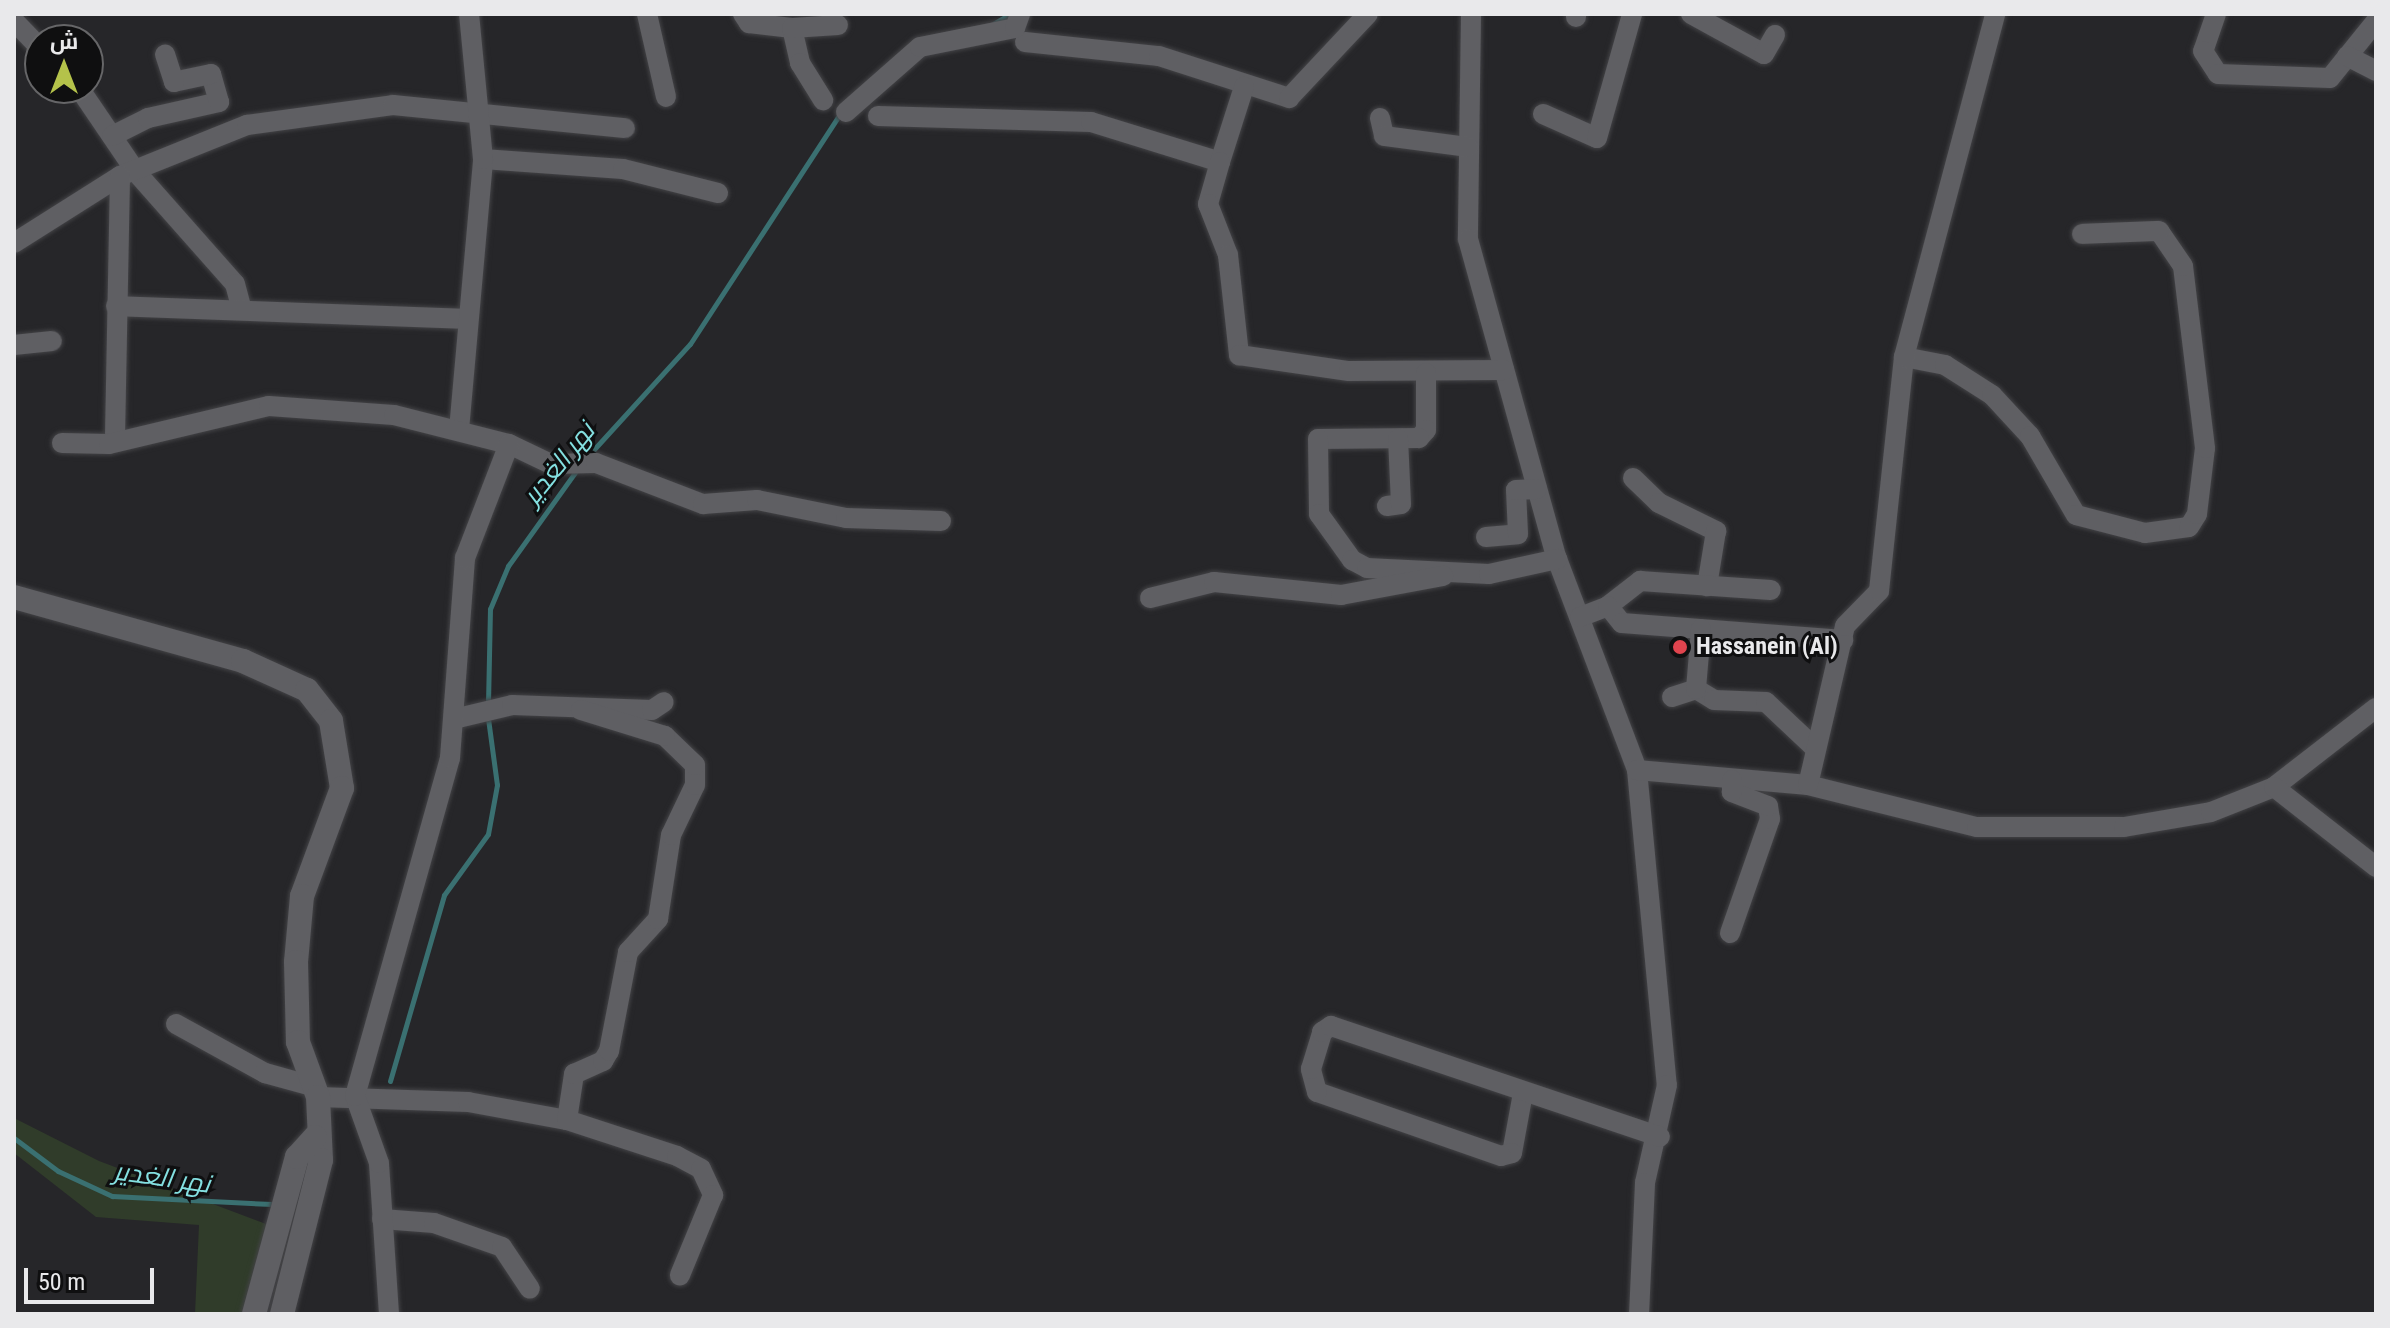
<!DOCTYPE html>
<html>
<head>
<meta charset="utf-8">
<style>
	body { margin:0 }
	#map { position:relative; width:2390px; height:1328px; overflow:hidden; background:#262629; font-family:"Roboto Condensed",Cairo,sans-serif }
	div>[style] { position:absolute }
	.green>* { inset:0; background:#303c2a }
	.stream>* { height:5px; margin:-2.5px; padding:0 2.5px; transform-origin:2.5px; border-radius:2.5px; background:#3a7071 }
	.roads { filter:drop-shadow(0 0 2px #434346) drop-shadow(0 0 2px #434346) }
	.minor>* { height:20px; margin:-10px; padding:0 10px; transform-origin:10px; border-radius:10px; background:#5f5f63 }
	.tertiary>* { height:24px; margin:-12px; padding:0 12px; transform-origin:12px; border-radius:12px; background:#5f5f63 }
	.dots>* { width:22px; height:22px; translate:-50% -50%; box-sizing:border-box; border:4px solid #0f0f10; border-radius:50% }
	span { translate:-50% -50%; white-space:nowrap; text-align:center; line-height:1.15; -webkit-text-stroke:6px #0f0f10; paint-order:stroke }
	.poi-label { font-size:24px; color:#e9e9eb; font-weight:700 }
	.left { translate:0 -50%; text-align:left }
	.water-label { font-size:26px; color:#84e0e1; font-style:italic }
	.frame { position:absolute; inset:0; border:16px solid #e9e9eb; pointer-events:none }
	.north { position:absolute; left:24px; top:24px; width:80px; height:80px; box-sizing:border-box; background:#0f0f10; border:2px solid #666668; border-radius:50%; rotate:0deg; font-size:22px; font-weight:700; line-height:32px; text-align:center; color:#e9e9eb }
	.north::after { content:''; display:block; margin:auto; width:28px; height:36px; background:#b4c24a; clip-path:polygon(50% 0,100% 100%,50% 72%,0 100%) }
	.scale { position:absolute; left:24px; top:1268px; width:130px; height:36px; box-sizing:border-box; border:4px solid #e9e9eb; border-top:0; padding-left:10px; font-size:24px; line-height:28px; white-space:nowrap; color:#e9e9eb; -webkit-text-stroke:6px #0f0f10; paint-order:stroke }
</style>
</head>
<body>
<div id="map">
	<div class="green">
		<div style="clip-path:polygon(14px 1118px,99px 1161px,274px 1227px,249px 1314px,195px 1314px,199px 1225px,96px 1217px,14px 1153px)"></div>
	</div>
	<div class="stream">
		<div style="left:993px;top:24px;width:20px;rotate:-30deg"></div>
		<div style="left:587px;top:457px;width:153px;rotate:-47.7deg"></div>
		<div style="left:690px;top:344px;width:277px;rotate:-56.9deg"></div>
		<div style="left:488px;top:704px;width:95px;rotate:-88.8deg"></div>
		<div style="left:490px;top:609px;width:47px;rotate:-67.3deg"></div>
		<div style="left:508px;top:566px;width:117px;rotate:-54.4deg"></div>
		<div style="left:390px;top:1081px;width:194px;rotate:-73.8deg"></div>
		<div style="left:444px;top:895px;width:75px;rotate:-54.2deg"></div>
		<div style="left:488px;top:834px;width:50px;rotate:-79.6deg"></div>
		<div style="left:497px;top:785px;width:68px;rotate:-97.7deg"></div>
		<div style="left:14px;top:1138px;width:55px;rotate:36.9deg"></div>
		<div style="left:58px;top:1171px;width:60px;rotate:24.8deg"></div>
		<div style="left:112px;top:1196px;width:160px;rotate:2.9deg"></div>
	</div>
	<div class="roads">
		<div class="minor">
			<div style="left:647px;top:14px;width:85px;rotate:77.1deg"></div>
			<div style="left:743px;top:14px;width:11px;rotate:56deg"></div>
			<div style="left:749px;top:23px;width:43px;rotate:6.6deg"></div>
			<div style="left:792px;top:28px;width:36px;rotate:77deg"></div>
			<div style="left:800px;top:63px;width:44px;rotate:58.1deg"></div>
			<div style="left:1471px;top:14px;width:225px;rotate:90.8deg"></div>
			<div style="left:1468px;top:239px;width:332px;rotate:74.5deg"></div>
			<div style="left:1557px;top:559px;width:226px;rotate:69.2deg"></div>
			<div style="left:1637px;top:770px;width:316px;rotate:84.6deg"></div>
			<div style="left:1667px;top:1085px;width:100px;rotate:102.7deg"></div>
			<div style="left:1645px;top:1183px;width:131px;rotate:92.6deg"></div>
			<div style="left:1576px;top:14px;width:3px;rotate:90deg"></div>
			<div style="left:1691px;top:14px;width:83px;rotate:28.7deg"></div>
			<div style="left:1764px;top:54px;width:22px;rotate:-60deg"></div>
			<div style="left:2216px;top:14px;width:39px;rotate:109deg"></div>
			<div style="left:2203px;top:51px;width:27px;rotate:57deg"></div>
			<div style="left:2218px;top:74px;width:112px;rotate:2deg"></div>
			<div style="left:2330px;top:78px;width:73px;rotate:-51.1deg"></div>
			<div style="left:14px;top:21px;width:37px;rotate:46deg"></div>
			<div style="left:792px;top:28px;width:46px;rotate:-3.7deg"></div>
			<div style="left:1025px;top:42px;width:135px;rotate:6deg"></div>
			<div style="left:1159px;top:56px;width:137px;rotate:17.9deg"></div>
			<div style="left:1289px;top:98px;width:115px;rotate:-46.8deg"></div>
			<div style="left:2347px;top:56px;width:33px;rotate:27deg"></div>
			<div style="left:79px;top:88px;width:102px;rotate:55.8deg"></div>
			<div style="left:136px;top:172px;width:149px;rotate:48.5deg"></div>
			<div style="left:235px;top:284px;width:27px;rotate:75deg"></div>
			<div style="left:846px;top:112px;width:98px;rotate:-41.3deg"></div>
			<div style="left:920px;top:47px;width:97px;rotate:-11.3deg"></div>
			<div style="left:1015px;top:28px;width:15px;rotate:-70deg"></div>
			<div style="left:1543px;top:114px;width:59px;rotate:24deg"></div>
			<div style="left:1597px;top:138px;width:129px;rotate:-74.2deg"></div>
			<div style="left:878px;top:116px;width:213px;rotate:1.6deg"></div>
			<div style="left:1091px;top:122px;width:135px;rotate:17.2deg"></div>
			<div style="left:1220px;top:162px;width:79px;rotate:-72.3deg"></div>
			<div style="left:1380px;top:118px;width:18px;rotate:77deg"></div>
			<div style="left:1384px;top:136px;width:85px;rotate:7.5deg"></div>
			<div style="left:112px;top:136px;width:40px;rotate:-26.6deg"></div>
			<div style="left:148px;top:118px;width:73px;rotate:-12.7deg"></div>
			<div style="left:219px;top:102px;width:29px;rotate:-106deg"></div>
			<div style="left:211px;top:74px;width:38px;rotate:168deg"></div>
			<div style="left:174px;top:82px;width:29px;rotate:-108deg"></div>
			<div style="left:483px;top:159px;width:140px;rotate:4.1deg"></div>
			<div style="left:623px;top:169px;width:98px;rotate:14.2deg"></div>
			<div style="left:1220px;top:162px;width:44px;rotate:105.9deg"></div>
			<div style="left:1208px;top:204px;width:55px;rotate:68.6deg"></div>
			<div style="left:1228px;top:255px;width:101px;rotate:83.7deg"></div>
			<div style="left:1239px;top:355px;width:111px;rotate:8.3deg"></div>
			<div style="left:1349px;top:371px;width:155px;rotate:-0.4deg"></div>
			<div style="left:14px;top:243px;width:125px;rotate:-32.3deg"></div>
			<div style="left:120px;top:176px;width:137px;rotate:-21.9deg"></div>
			<div style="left:247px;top:125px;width:147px;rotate:-7.8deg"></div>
			<div style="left:393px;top:105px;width:233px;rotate:5.7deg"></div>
			<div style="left:116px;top:306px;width:350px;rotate:2.1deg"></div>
			<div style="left:14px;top:345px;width:38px;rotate:-6deg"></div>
			<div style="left:1904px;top:357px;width:42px;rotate:11deg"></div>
			<div style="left:1945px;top:365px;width:56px;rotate:32.6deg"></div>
			<div style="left:1992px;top:395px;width:56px;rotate:47.2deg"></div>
			<div style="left:2030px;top:436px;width:91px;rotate:59.8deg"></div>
			<div style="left:2076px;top:515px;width:71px;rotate:14.6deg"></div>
			<div style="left:2145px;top:533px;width:44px;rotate:-7.8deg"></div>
			<div style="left:2189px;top:527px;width:15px;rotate:-58deg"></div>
			<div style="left:2197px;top:514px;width:66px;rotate:-83.1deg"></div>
			<div style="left:2205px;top:448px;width:183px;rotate:-96.9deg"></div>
			<div style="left:2183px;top:266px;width:42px;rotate:-124.4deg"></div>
			<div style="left:2159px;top:231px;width:77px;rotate:177.8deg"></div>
			<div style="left:1426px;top:373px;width:57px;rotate:90deg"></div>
			<div style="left:1426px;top:430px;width:11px;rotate:131deg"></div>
			<div style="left:1419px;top:438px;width:101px;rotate:179.4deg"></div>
			<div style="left:1318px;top:439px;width:75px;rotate:89.2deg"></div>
			<div style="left:1319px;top:514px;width:57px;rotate:54.3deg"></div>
			<div style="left:1352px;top:560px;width:17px;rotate:28deg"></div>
			<div style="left:1367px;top:568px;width:122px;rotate:2.8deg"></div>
			<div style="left:1489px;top:574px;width:70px;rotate:-12.4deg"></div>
			<div style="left:459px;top:430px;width:272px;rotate:-84.9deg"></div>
			<div style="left:483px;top:159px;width:146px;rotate:-95.5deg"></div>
			<div style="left:115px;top:437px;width:261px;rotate:-88.9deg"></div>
			<div style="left:62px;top:443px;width:47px;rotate:1.2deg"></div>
			<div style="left:109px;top:444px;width:164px;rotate:-13.4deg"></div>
			<div style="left:269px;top:406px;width:125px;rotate:4.1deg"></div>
			<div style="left:394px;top:415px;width:119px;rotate:14.2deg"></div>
			<div style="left:509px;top:444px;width:47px;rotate:25.5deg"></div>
			<div style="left:551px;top:464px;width:45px;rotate:-1.3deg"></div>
			<div style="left:596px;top:463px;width:115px;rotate:21deg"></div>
			<div style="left:703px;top:504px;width:54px;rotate:-4.2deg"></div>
			<div style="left:757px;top:500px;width:91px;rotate:11.4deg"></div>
			<div style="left:846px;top:518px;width:95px;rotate:1.8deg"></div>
			<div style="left:1633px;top:478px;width:36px;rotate:44deg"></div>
			<div style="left:1659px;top:503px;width:64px;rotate:26.2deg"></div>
			<div style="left:1716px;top:531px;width:56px;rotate:99.3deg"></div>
			<div style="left:1387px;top:506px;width:14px;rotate:-8deg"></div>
			<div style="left:1401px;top:504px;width:65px;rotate:-92.6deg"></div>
			<div style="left:1486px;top:537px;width:32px;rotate:-5deg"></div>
			<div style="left:1518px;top:534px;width:44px;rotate:-92.6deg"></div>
			<div style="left:1516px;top:490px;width:21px;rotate:-3deg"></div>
			<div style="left:1150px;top:598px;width:66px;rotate:-14deg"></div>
			<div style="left:1214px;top:582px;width:128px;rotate:5.8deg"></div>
			<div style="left:1341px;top:595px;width:104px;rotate:-10.6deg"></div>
			<div style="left:1608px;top:606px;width:41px;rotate:-38deg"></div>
			<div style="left:1640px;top:581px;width:131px;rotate:3.9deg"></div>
			<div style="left:1580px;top:617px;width:30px;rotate:-21deg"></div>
			<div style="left:1608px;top:606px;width:22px;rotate:51deg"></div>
			<div style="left:1622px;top:623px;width:222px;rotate:4.4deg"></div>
			<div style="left:1696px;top:689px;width:21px;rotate:31deg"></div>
			<div style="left:1714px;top:700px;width:52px;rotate:2.2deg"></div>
			<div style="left:1766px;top:702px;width:67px;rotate:43.2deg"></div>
			<div style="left:1672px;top:697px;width:25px;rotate:-18deg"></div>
			<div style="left:1696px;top:689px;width:60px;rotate:-85.2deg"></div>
			<div style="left:458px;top:718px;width:56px;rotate:-13.5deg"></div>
			<div style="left:512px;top:705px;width:140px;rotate:2deg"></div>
			<div style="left:652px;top:710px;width:14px;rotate:-34deg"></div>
			<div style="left:1637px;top:770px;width:172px;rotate:5deg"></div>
			<div style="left:1808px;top:785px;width:174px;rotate:14deg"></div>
			<div style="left:1977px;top:827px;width:147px"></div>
			<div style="left:2124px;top:827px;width:88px;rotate:-9.8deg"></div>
			<div style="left:2211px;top:812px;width:68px;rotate:-21.6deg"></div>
			<div style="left:2274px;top:787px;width:129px;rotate:-37.8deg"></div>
			<div style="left:1808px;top:785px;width:163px;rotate:-76.9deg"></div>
			<div style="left:1845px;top:626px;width:49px;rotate:-45.8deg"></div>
			<div style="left:1879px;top:591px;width:235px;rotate:-83.9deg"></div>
			<div style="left:1904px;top:357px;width:355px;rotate:-75.1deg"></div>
			<div style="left:2274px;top:787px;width:130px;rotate:38.1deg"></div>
			<div style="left:1730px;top:933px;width:121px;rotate:-70.7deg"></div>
			<div style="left:1770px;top:819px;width:13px;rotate:-99deg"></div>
			<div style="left:1768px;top:806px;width:39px;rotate:-159deg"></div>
			<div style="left:1732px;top:792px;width:12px;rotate:-90deg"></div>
			<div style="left:176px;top:1024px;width:102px;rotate:28.8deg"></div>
			<div style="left:265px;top:1073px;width:52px;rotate:15.6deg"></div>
			<div style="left:1523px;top:1093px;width:61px;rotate:100.4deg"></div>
			<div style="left:1512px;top:1153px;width:11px;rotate:165deg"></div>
			<div style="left:1501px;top:1156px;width:195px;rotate:-160.8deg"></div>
			<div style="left:1317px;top:1092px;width:24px;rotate:-105deg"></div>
			<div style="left:1311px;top:1069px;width:39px;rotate:-73deg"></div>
			<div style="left:1322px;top:1032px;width:11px;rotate:-34deg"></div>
			<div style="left:1331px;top:1026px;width:347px;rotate:18.6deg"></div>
			<div style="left:318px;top:1097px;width:150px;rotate:1.9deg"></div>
			<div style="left:468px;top:1102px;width:101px;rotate:10.3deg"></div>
			<div style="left:567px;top:1120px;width:116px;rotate:18.1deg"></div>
			<div style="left:677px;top:1156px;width:27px;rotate:28deg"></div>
			<div style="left:701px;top:1169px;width:29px;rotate:65deg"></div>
			<div style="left:713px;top:1195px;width:87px;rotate:112.4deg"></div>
			<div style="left:567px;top:1120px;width:47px;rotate:-81.3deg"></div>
			<div style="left:574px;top:1074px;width:32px;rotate:-24deg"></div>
			<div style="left:603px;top:1061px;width:12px;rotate:-59deg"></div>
			<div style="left:609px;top:1051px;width:101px;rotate:-79.1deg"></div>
			<div style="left:628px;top:952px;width:45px;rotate:-47.7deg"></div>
			<div style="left:658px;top:919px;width:85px;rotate:-81.2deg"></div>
			<div style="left:671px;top:835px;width:55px;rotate:-64.4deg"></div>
			<div style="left:695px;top:785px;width:20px;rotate:-90deg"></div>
			<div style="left:695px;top:765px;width:42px;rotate:-136deg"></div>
			<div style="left:665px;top:736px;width:88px;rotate:-162.8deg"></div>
			<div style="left:382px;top:1219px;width:52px;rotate:4.4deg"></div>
			<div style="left:434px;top:1223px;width:72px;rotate:19.4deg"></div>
			<div style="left:502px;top:1247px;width:50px;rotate:56.3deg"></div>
			<div style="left:389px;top:1314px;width:151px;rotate:-93.8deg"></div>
			<div style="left:379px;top:1163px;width:71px;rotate:-109.7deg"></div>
			<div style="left:355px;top:1096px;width:351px;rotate:-74.3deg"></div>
			<div style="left:450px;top:758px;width:201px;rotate:-85.7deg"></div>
			<div style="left:465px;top:558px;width:122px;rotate:-68.9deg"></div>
		</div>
		<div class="tertiary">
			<div style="left:14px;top:597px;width:238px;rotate:15.6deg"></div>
			<div style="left:243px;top:661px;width:70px;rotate:24.4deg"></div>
			<div style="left:307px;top:690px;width:39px;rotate:52deg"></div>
			<div style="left:331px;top:721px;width:68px;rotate:80.7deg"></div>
			<div style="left:342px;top:788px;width:115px;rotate:110.3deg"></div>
			<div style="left:302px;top:896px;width:66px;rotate:95.2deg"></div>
			<div style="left:296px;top:962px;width:80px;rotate:88.6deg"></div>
			<div style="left:298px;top:1042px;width:59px;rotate:70deg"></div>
			<div style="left:318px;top:1097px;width:63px;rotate:87.3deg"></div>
			<div style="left:321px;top:1160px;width:159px;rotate:104.2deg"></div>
			<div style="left:254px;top:1314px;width:163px;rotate:-74.7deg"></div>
			<div style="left:297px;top:1157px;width:27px;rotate:-48deg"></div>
		</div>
	</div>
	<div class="dots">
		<div style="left:1680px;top:647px;background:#e0444e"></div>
	</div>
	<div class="poi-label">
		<span class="left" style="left:1696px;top:647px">Hassanein (Al)</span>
	</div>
	<div class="water-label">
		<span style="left:559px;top:464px;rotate:-51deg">نهر الغدير</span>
		<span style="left:162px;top:1178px;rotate:8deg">نهر الغدير</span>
	</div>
	<div class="frame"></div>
	<div class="north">ش</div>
	<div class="scale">50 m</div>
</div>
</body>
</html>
